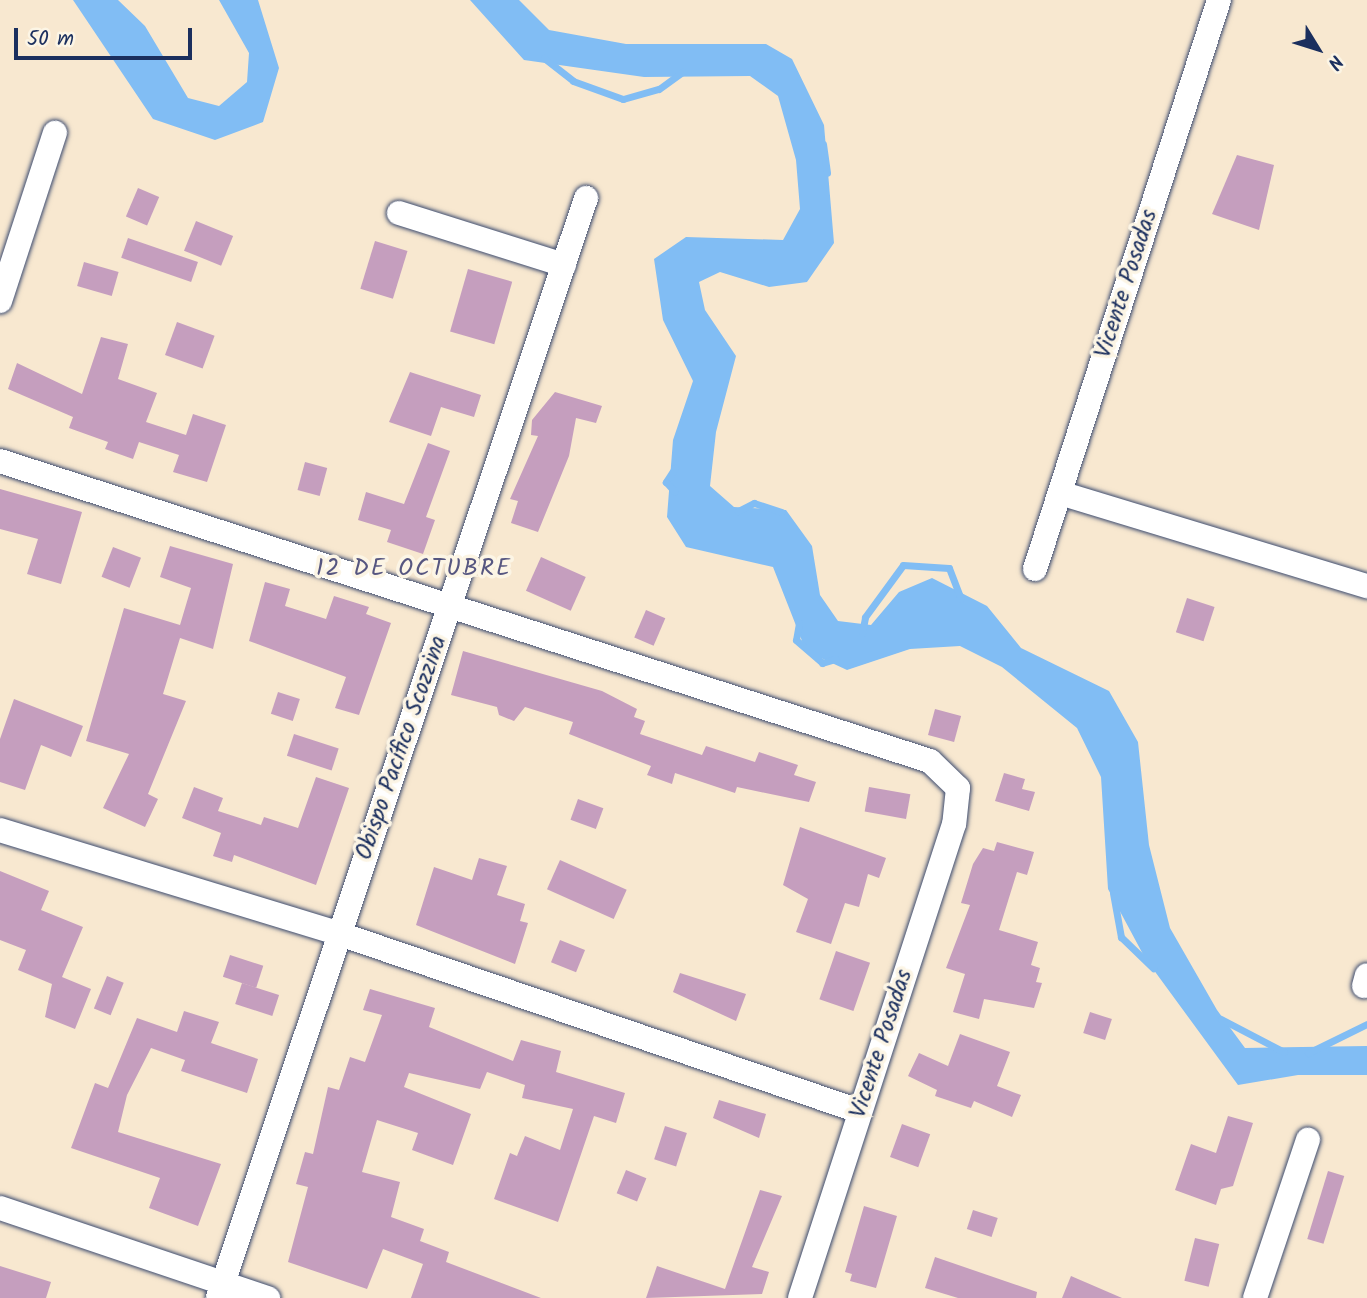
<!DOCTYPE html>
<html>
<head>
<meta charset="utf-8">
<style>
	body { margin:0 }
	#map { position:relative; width:1367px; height:1298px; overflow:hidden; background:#f8e8d0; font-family:Kalam,sans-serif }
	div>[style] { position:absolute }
	.water>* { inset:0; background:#81bdf4 }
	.stream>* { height:7px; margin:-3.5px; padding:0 3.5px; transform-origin:3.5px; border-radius:3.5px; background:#81bdf4 }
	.building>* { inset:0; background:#c59ebe; transform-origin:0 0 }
	.roads { filter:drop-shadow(0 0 2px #3c4b6f) drop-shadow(0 0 2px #3c4b6f) }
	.minor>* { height:24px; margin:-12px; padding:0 12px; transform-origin:12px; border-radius:12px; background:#fff }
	span { translate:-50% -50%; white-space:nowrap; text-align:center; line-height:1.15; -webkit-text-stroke:7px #fcf5e5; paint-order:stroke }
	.street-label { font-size:23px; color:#1b2f5e }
	.neighbourhood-label { font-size:24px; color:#565680; letter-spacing:2px }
	.north { position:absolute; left:1283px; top:14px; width:70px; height:70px; -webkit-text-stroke:5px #fcf5e5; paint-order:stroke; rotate:128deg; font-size:19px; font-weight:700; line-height:28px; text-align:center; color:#1b2f5e }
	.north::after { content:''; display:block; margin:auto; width:24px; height:32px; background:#1b2f5e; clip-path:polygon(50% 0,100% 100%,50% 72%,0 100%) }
	.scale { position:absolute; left:14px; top:28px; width:178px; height:32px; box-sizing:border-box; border:4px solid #1b2f5e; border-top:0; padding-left:9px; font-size:21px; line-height:24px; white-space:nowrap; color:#1b2f5e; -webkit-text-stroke:5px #fcf5e5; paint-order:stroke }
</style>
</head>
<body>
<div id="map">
	<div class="water">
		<div style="clip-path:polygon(73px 0,118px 0,145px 26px,188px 98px,219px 106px,247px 82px,249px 53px,219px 0,258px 0,279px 68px,263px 122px,215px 140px,153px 119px)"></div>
		<div style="clip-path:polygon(470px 0,519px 0,549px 30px,626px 44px,766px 44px,792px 59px,824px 125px,834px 243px,807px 282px,769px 287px,720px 272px,699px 282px,705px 310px,736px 356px,716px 432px,710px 486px,734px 507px,786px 510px,812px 546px,820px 595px,838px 621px,871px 625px,899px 592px,932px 578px,987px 606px,1021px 648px,1109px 691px,1138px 742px,1149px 845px,1170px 928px,1217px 1010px,1245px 1048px,1367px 1046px,1367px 1075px,1298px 1075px,1238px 1085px,1145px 958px,1108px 889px,1101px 777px,1077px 728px,1002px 667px,960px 646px,910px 649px,847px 670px,806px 651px,773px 567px,686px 547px,667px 517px,673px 440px,693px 381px,663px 320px,654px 259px,686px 237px,783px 240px,800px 209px,796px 160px,778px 96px,750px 76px,644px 77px,524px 60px)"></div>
	</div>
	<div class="stream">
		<div style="left:544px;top:58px;width:37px;rotate:38deg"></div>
		<div style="left:573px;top:81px;width:53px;rotate:19.8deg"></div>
		<div style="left:623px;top:99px;width:37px;rotate:-16deg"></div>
		<div style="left:659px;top:89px;width:29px;rotate:-36deg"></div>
		<div style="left:823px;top:144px;width:29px;rotate:82deg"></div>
		<div style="left:675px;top:468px;width:17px;rotate:123deg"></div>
		<div style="left:666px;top:482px;width:13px;rotate:48deg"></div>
		<div style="left:738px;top:511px;width:18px;rotate:-27deg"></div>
		<div style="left:754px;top:503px;width:29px;rotate:18deg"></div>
		<div style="left:799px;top:623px;width:17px;rotate:100deg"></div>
		<div style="left:796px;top:640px;width:35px;rotate:41deg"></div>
		<div style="left:822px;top:663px;width:14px;rotate:-17deg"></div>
		<div style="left:862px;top:633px;width:16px;rotate:-79deg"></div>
		<div style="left:865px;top:617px;width:64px;rotate:-53.8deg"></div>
		<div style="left:903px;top:565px;width:46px;rotate:3.7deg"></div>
		<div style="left:949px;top:568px;width:33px;rotate:69deg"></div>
		<div style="left:1113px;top:893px;width:45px;rotate:79.7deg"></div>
		<div style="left:1121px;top:937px;width:45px;rotate:44.1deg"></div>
		<div style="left:1221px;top:1019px;width:71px;rotate:27.6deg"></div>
		<div style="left:1308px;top:1053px;width:66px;rotate:-26.2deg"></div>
	</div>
	<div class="building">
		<div style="clip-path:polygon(1237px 155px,1274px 165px,1259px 230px,1212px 214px)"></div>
		<div style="left:138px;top:188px;width:23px;height:31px;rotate:23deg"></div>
		<div style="left:196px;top:221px;width:40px;height:32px;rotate:22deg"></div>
		<div style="left:128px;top:238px;width:74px;height:21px;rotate:19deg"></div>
		<div style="left:375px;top:241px;width:34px;height:50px;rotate:17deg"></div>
		<div style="left:84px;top:262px;width:36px;height:25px;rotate:16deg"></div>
		<div style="left:468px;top:269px;width:46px;height:65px;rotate:16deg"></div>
		<div style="left:177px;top:322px;width:40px;height:35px;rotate:20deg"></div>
		<div style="clip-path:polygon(101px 337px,128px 344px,118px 379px,157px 393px,146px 422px,186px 435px,193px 414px,226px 425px,207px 482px,173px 472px,179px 455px,139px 442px,133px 459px,105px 449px,108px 442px,69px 428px,73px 417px,8px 389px,17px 363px,82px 394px)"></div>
		<div style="clip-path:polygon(410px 372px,481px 395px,474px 417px,441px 407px,431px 436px,389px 422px)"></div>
		<div style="clip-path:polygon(555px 392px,602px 406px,596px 423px,576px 418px,569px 456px,538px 532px,511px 523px,518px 501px,510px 499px,538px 436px,531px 435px,532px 420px)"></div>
		<div style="clip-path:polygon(428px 443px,450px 451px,426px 517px,435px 520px,423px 554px,387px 542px,391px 530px,358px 520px,366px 492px,404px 504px)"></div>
		<div style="left:305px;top:462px;width:23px;height:29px;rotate:15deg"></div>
		<div style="clip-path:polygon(0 489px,82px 512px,61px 584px,27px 574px,38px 539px,0 529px)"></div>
		<div style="clip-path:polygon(170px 546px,233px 564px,213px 649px,180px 638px,163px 694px,186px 701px,148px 794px,158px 799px,145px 827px,103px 808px,129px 754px,86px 741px,124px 608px,180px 625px,191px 588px,160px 577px)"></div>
		<div style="left:113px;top:547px;width:30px;height:32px;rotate:21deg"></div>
		<div style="left:541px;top:557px;width:49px;height:37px;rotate:24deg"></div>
		<div style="clip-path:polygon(265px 582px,290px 589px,285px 606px,326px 619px,334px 596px,369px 607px,366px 614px,391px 623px,359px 715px,335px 708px,346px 677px,249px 641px)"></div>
		<div style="left:1187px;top:598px;width:29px;height:36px;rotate:18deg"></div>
		<div style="left:646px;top:610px;width:21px;height:30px;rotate:23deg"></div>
		<div style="clip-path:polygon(463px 651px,602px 691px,637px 709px,634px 717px,645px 721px,640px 734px,702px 755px,706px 746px,755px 762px,759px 752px,798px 765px,794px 775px,816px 782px,809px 802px,737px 787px,735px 793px,675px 773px,672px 784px,647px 775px,651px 766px,569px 734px,573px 722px,525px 707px,514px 721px,499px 715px,497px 707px,451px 695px)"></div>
		<div style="left:278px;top:692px;width:23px;height:23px;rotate:18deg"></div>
		<div style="clip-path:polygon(14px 699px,83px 726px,71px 757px,41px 745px,25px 790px,0 782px,0 739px)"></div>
		<div style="left:935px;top:709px;width:27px;height:27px;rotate:15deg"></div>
		<div style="left:294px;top:734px;width:47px;height:23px;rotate:18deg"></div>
		<div style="clip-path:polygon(1004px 773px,1025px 779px,1022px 789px,1035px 792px,1029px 811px,995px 801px)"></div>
		<div style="clip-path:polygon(316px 777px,349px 788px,316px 885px,234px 855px,232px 862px,213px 856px,221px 833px,182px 818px,194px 787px,223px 798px,218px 811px,261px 825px,264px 817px,298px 828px)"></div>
		<div style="left:869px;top:787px;width:42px;height:25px;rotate:10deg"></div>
		<div style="left:578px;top:799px;width:27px;height:22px;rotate:20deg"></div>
		<div style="clip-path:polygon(800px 827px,886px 858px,879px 878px,868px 874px,859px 907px,845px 903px,831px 944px,796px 932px,808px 899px,783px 885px)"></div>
		<div style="clip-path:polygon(997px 842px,1034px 852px,1027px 875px,1017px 872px,999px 930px,1038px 942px,1031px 965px,1040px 968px,1036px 982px,1042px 983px,1034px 1008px,984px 999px,979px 1019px,953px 1012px,965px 974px,946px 968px,970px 905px,961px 903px,973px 864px,983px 848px,994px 851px)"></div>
		<div style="clip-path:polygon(479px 858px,507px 866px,497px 895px,525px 904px,520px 921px,528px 923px,515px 964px,416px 925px,434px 867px,472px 880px)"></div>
		<div style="left:560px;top:860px;width:73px;height:32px;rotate:24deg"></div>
		<div style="clip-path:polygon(0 871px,49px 891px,41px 910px,83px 927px,62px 977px,91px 989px,75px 1029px,45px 1017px,52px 984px,18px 970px,26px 950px,0 940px)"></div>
		<div style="left:560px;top:940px;width:27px;height:24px;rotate:22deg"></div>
		<div style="left:836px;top:951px;width:36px;height:51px;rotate:19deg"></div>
		<div style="left:230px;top:955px;width:35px;height:23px;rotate:18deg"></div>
		<div style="clip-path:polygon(680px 973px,746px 994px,736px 1021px,673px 992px)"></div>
		<div style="left:107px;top:976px;width:18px;height:35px;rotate:22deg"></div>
		<div style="left:242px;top:983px;width:39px;height:22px;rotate:18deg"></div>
		<div style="clip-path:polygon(370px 989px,435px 1008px,429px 1027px,513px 1061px,521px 1040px,561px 1051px,556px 1072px,625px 1093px,616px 1123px,594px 1116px,558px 1222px,494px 1199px,510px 1153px,517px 1156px,525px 1136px,560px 1150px,573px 1109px,522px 1098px,525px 1085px,487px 1072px,480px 1089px,409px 1073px,404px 1087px,471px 1114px,453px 1165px,412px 1150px,418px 1133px,377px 1120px,362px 1172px,400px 1182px,391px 1217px,424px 1229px,420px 1241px,449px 1252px,446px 1262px,541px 1298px,411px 1298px,423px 1264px,383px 1249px,367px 1289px,288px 1262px,308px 1187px,296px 1184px,305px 1152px,313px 1154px,328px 1087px,339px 1090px,350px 1057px,365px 1062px,382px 1015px,363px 1010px)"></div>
		<div style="clip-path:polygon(184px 1011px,219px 1022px,211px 1043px,258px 1059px,247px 1093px,181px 1071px,185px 1060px,151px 1048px,127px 1095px,118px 1132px,221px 1164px,198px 1226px,149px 1208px,160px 1178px,71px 1148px,95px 1083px,108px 1088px,137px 1018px,177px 1032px)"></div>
		<div style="left:1090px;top:1012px;width:23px;height:22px;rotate:18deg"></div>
		<div style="clip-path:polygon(960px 1034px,1010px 1052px,997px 1086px,1021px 1095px,1012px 1117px,974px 1101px,971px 1108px,935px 1096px,937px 1090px,908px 1076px,919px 1053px,948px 1066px)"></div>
		<div style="clip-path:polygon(719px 1100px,766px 1114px,759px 1138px,713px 1118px)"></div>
		<div style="clip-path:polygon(1228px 1116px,1253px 1123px,1233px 1186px,1221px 1189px,1216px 1205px,1175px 1190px,1191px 1144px,1216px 1153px)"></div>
		<div style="left:902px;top:1124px;width:30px;height:35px;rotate:20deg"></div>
		<div style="left:665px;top:1126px;width:23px;height:35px;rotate:18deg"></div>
		<div style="left:626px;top:1170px;width:22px;height:25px;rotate:22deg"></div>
		<div style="left:1328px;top:1171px;width:17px;height:71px;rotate:17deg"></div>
		<div style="clip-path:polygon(760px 1190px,782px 1196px,752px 1267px,769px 1272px,762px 1294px,646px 1298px,657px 1266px,725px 1289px)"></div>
		<div style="clip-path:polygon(864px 1206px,897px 1216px,876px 1288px,850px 1281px,852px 1274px,845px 1272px)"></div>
		<div style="left:973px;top:1210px;width:26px;height:20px;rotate:18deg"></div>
		<div style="left:1195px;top:1238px;width:25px;height:44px;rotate:14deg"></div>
		<div style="clip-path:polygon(935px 1257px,1037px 1292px,1036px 1298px,958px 1298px,925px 1288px)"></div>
		<div style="clip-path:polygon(0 1266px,51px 1282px,46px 1298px,0 1298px)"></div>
		<div style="clip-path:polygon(1071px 1276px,1122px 1298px,1062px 1298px)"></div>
	</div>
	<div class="roads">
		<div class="minor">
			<div style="left:399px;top:213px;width:173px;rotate:17.5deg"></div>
			<div style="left:0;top:301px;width:177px;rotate:-71.9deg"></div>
			<div style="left:0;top:461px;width:977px;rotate:17.88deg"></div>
			<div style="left:930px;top:761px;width:39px;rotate:44deg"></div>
			<div style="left:958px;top:788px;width:36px;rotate:96deg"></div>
			<div style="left:954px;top:824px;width:498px;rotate:108deg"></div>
			<div style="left:1060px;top:493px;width:321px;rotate:16.9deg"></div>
			<div style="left:1035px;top:569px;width:598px;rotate:-72.08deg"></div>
			<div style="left:0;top:830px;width:356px;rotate:17deg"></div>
			<div style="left:340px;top:934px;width:548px;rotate:18.83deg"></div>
			<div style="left:1364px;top:986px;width:11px;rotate:-75deg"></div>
			<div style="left:0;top:1208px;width:283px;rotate:18.6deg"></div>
			<div style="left:218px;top:1298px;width:1160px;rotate:-71.5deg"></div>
			<div style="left:1255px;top:1298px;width:167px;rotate:-71.5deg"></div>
		</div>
	</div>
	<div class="street-label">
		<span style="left:1127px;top:284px;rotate:-72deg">Vicente Posadas</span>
		<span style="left:402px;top:748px;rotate:-71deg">Obispo Pacífico Scozzina</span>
		<span style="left:882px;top:1044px;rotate:-72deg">Vicente Posadas</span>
	</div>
	<div class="neighbourhood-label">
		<span style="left:414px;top:569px">12 DE OCTUBRE</span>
	</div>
	<div class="north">N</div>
	<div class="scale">50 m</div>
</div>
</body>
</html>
